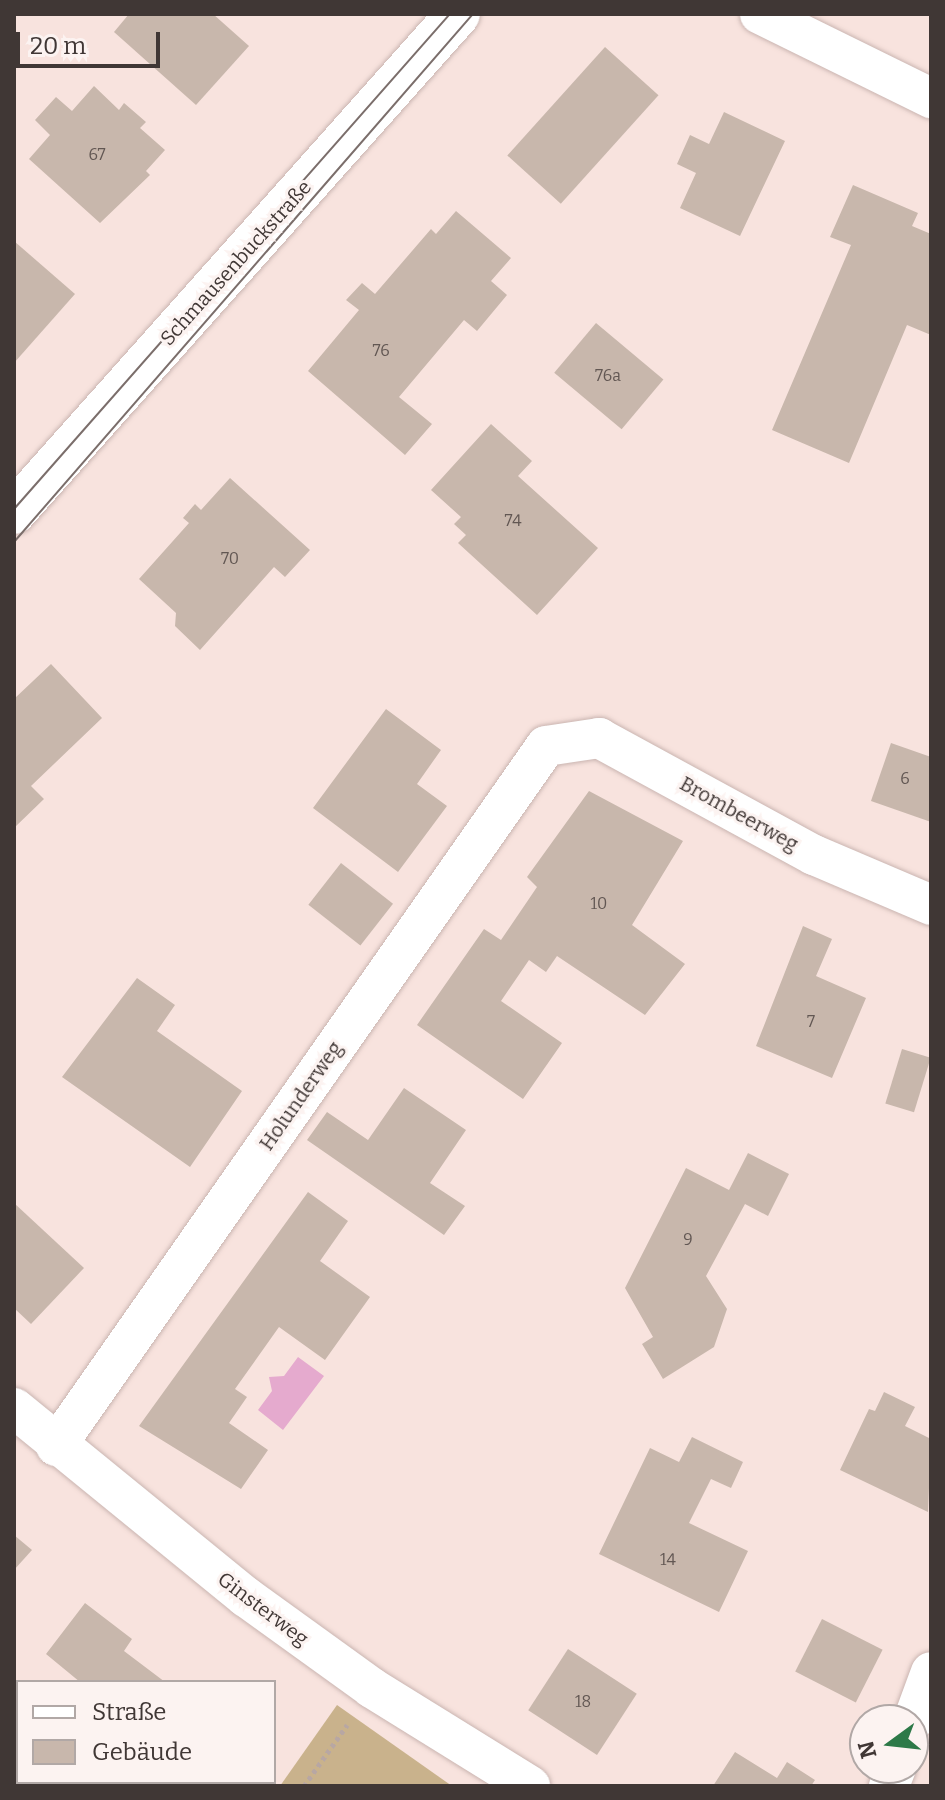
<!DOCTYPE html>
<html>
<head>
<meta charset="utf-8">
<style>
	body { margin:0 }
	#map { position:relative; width:945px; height:1800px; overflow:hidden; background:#f8e3de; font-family:Bitter,serif }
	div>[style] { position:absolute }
	.green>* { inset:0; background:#c9b28c }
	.water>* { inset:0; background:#e5aace }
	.building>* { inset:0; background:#c8b7ac; transform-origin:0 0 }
	.path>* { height:5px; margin-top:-2.5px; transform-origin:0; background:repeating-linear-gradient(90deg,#b8a7a3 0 4px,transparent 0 8px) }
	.roads { filter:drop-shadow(0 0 2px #cab5b1) drop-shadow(0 0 2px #cab5b1) }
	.minor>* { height:40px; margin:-20px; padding:0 20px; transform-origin:20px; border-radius:20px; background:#fff }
	.tertiary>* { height:44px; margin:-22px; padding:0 22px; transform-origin:22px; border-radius:22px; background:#fff }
	.tram>* { height:2px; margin:-1px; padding:0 1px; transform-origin:1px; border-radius:1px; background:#7b6e6b }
	span { translate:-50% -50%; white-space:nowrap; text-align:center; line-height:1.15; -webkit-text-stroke:6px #fcf3f1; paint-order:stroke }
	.number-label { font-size:16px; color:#625753 }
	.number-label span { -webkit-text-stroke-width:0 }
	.street-label { font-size:20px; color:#403735 }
	.frame { position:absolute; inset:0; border:16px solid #403735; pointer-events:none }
	.legend { position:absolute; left:16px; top:1680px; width:260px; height:104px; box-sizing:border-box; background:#fcf3f1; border:2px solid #b1a8a6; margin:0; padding:10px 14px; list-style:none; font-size:24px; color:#403735 }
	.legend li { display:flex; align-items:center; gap:16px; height:40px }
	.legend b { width:40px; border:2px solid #b1a8a6 }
	.north { position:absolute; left:849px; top:1704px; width:80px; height:80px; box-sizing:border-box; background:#fcf3f1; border:2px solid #b1a8a6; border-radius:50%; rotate:255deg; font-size:22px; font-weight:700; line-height:32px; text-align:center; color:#403735 }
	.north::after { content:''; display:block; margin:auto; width:28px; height:36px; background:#2d7948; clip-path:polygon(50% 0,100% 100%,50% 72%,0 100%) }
	.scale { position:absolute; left:16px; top:32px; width:144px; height:36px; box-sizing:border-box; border:4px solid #403735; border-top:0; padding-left:10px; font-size:24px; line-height:28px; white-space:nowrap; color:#403735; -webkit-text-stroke:6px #fcf3f1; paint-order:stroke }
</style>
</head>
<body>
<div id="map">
	<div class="green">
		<div style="clip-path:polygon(337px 1705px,452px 1786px,280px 1786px)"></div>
	</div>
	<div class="water">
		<div style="clip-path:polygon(298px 1357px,324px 1376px,283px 1430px,258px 1410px,272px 1391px,269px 1377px,284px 1376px)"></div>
	</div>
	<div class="building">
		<div style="clip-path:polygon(129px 14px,213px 14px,249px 46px,196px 105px,114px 32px)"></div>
		<div style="left:605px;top:47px;width:72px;height:146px;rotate:42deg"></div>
		<div style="clip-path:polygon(94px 86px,119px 110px,124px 103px,146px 122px,140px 128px,165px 150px,146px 171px,150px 175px,100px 223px,29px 159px,50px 135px,35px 120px,56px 97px,72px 111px)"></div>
		<div style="clip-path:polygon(724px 112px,785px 141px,740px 236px,680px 208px,696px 173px,677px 164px,690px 135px,709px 144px)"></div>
		<div style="clip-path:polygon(853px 185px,918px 213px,912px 226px,931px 234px,931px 335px,907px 325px,849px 463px,772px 430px,851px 245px,830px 237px)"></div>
		<div style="clip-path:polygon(456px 211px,511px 258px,491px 281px,507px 295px,477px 331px,464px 320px,399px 397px,432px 424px,405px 455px,308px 371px,359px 310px,346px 300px,362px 283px,375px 294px,431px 229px,436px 234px)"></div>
		<div style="clip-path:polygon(14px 241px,75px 294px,14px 363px)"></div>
		<div style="left:596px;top:323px;width:88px;height:65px;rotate:40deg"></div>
		<div style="clip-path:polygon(491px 424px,532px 461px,518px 476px,598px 548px,537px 615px,458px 543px,466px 535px,454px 524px,461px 517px,431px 490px)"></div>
		<div style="clip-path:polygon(230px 478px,310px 550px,285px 577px,274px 567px,200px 650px,175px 626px,176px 613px,139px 579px,189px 523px,183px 518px,195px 504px,201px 510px)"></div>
		<div style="clip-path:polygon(51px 664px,102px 718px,31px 786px,44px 799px,14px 828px,14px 699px)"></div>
		<div style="clip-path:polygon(386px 709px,441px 750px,417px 784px,447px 806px,398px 872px,313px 808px)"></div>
		<div style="clip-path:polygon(891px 743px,931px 757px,931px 822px,871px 801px)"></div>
		<div style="clip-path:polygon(589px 791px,683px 841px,632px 925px,685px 964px,645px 1015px,557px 956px,546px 972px,529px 960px,501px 1001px,562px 1043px,523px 1099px,417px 1025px,484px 929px,501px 940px,537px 887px,527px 877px)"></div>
		<div style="left:341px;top:863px;width:66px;height:53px;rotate:38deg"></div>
		<div style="clip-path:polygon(803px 926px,832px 939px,816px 976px,866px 998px,832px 1078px,756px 1046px)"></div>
		<div style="clip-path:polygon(137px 978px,175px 1005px,157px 1031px,242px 1091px,190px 1167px,62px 1077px)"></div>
		<div style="left:902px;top:1049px;width:30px;height:57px;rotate:17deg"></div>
		<div style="clip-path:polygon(404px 1088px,466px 1130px,430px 1183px,465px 1206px,444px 1235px,307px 1140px,327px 1112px,368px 1140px)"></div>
		<div style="clip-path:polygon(748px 1153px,789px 1174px,768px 1216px,745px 1204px,706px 1276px,727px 1309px,714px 1347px,663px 1379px,642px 1344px,653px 1337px,625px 1288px,686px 1168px,729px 1190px)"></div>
		<div style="clip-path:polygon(308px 1192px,348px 1221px,320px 1261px,370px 1297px,325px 1360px,279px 1327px,235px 1389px,247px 1397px,229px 1423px,268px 1450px,241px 1489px,139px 1426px)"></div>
		<div style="clip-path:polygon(14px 1203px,84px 1268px,31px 1324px,14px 1308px)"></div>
		<div style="clip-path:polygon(884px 1392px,915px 1407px,905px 1426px,931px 1439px,928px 1512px,840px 1470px,869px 1409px,875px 1411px)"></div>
		<div style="clip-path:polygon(692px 1437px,743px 1462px,731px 1488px,711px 1479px,689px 1523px,748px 1551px,719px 1612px,599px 1554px,650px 1448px,679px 1462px)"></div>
		<div style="clip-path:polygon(14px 1535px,32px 1550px,14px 1570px)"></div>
		<div style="clip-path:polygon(85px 1603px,132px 1639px,124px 1651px,165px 1682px,80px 1682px,46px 1654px)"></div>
		<div style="left:822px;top:1619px;width:68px;height:59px;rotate:27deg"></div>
		<div style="left:568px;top:1649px;width:82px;height:73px;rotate:33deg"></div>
		<div style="clip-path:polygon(735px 1752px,777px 1778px,787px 1762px,815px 1780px,811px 1786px,713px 1786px)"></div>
		<div style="clip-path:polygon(93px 1782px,152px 1782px,149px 1786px)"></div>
	</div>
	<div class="path">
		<div style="left:304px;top:1786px;width:75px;rotate:-54.8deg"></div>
	</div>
	<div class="roads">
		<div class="minor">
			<div style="left:760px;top:14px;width:191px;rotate:26.2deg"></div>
			<div style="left:14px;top:1408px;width:299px;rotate:39.2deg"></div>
			<div style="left:246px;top:1597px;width:155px;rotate:35.8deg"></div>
			<div style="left:372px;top:1688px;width:186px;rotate:31.8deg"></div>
			<div style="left:56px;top:1446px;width:854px;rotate:-55.01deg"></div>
			<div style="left:546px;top:746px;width:54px;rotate:-8.6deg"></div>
			<div style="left:599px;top:738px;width:245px;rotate:28.6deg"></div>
			<div style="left:814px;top:855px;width:127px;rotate:23.1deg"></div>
			<div style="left:913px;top:1721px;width:52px;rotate:-69.8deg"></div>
			<div style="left:889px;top:1786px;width:19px;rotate:-69deg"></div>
		</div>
		<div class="tertiary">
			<div style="left:14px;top:512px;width:667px;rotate:-48.28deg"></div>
		</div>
	</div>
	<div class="tram">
		<div style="left:14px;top:509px;width:660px;rotate:-48.63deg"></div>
		<div style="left:14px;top:542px;width:700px;rotate:-49deg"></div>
	</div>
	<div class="number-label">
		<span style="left:97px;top:155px">67</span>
		<span style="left:381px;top:351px">76</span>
		<span style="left:608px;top:376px">76a</span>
		<span style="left:513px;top:521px">74</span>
		<span style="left:230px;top:559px">70</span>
		<span style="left:905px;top:779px">6</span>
		<span style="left:599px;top:904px">10</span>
		<span style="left:811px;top:1022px">7</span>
		<span style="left:688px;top:1240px">9</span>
		<span style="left:668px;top:1560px">14</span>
		<span style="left:583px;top:1702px">18</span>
	</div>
	<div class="street-label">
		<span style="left:236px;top:263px;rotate:-48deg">Schmausenbuckstraße</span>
		<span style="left:739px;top:814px;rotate:29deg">Brombeerweg</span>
		<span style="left:301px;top:1096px;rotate:-55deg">Holunderweg</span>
		<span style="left:263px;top:1609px;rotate:37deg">Ginsterweg</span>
	</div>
	<div class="frame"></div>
	<ul class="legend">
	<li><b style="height:10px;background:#fff"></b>Straße</li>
	<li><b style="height:22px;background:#c8b7ac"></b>Gebäude</li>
	</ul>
	<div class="north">N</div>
	<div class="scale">20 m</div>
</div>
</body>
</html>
